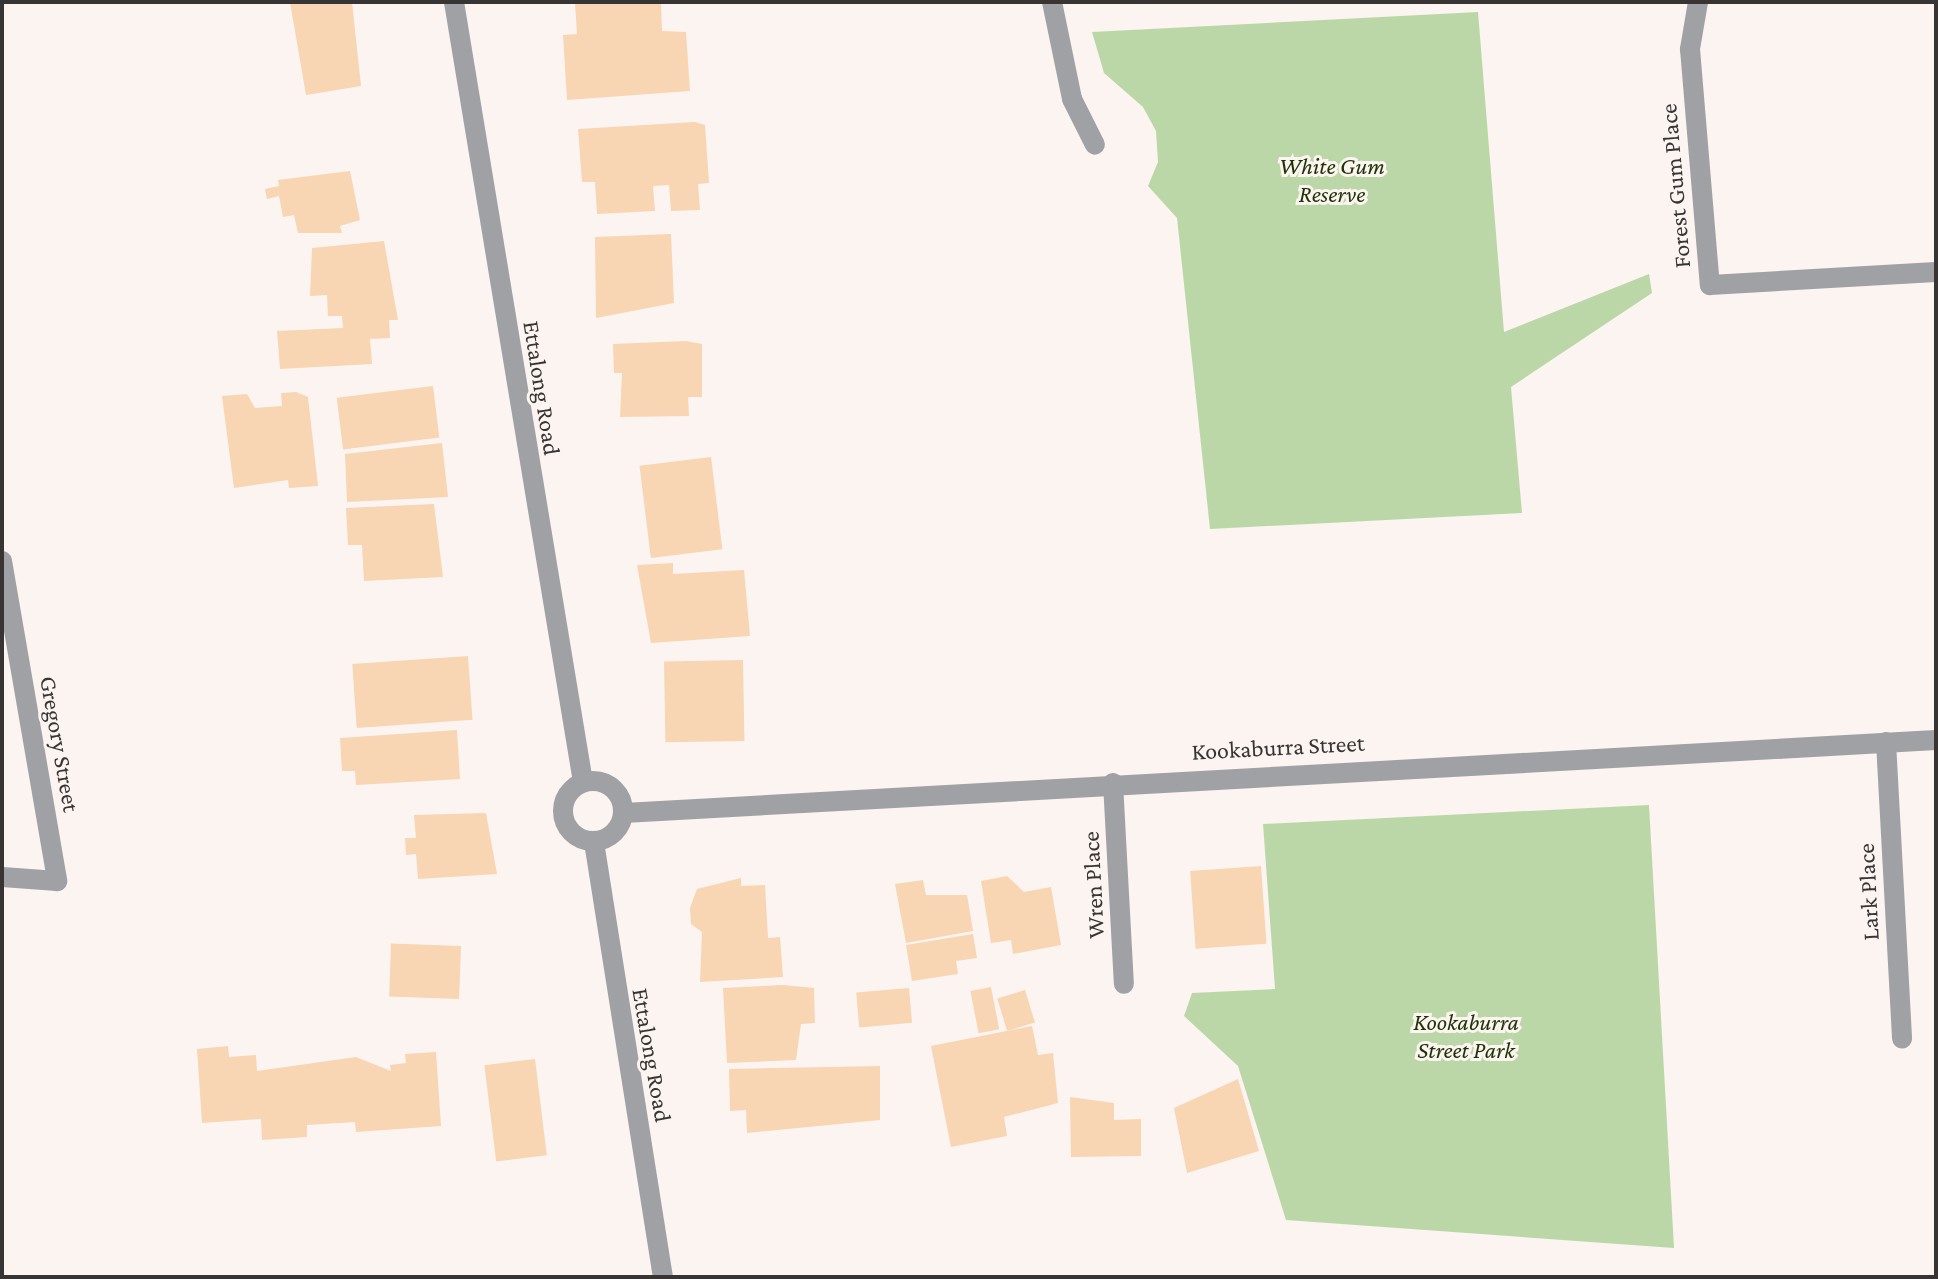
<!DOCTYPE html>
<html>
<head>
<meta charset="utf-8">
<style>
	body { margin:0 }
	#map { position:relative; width:1938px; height:1279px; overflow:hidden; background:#fbf4f0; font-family:"Crimson Pro",serif }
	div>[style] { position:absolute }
	.green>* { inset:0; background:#bcd7a7 }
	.building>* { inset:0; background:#f8d5b3; transform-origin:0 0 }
	.minor>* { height:20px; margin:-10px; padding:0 10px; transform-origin:10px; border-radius:10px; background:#9fa1a4 }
	.minor>.ring { margin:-10px; padding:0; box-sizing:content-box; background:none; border:20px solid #9fa1a4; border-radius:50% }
	span { translate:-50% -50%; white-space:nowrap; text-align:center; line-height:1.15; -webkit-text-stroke:6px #fbf4f0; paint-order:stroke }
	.park-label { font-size:24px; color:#1d3303; font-style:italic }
	.street-label { font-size:24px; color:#373433 }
	.frame { position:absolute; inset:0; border:4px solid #373433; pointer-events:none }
</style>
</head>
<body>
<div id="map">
	<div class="green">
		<div style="clip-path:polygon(1478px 12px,1504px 332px,1649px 274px,1652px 293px,1511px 387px,1522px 513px,1210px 529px,1177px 218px,1148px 186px,1158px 162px,1156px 131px,1143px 107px,1104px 73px,1092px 32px)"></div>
		<div style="clip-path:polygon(1649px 805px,1674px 1248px,1286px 1220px,1238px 1066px,1184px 1016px,1192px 993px,1275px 989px,1263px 824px)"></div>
	</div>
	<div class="building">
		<div style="clip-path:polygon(290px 2px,352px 2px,361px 86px,306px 95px)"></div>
		<div style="clip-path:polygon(575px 2px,661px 2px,662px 31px,686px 32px,690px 91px,567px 100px,563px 35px,577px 34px)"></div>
		<div style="clip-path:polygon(695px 122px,705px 125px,709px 183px,698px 184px,700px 210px,671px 211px,669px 185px,653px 186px,655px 211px,597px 214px,595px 182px,582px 182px,578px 129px)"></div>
		<div style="clip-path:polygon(350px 171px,360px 220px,340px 226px,342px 233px,298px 233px,294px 215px,283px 217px,279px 196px,267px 199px,265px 189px,279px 186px,278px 180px)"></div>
		<div style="clip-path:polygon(671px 234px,674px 303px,596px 318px,595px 237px)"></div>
		<div style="clip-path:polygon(384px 241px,398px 320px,389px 320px,390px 338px,370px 339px,372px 364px,280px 369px,277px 331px,343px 328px,342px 316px,328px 316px,327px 295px,310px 296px,312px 248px)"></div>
		<div style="clip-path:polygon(686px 341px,702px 344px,702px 397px,688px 397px,689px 416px,620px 417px,622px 373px,614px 373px,613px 344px)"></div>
		<div style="left:433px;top:386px;width:52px;height:97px;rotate:83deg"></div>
		<div style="clip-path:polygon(296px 392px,308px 397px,318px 486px,289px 488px,288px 480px,234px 488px,222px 396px,247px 394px,255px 408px,282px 406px,281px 393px)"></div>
		<div style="clip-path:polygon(442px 443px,448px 497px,347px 502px,345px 454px)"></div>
		<div style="left:711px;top:457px;width:93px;height:72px;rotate:83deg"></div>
		<div style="clip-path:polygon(434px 504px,443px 577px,364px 581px,362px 545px,348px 545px,346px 508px)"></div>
		<div style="clip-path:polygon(673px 563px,673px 574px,744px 570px,750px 636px,651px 643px,637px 565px)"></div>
		<div style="left:468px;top:656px;width:64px;height:116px;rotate:86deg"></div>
		<div style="left:743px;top:660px;width:81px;height:79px;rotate:89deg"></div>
		<div style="clip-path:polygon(457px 730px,460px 779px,356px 785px,355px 771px,342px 771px,340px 738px)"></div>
		<div style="clip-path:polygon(486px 813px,497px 874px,418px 879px,416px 854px,406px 855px,405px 838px,416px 838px,414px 815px)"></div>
		<div style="left:1261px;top:866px;width:78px;height:71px;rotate:86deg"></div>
		<div style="clip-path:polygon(1007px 876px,1024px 892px,1051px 887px,1061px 945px,1013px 954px,1011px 940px,991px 943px,981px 881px)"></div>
		<div style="clip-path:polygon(741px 878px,741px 886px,765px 885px,768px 938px,780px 937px,783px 977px,700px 982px,702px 932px,691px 924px,690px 908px,697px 889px)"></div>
		<div style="clip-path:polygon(923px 880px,926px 895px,967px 895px,973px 931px,906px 943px,895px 884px)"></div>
		<div style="clip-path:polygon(973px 934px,977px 958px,956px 961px,958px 974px,912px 981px,906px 945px)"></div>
		<div style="left:461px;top:946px;width:53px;height:70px;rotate:92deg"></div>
		<div style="clip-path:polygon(783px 985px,814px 988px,815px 1023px,801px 1024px,796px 1060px,727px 1063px,723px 988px)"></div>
		<div style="left:991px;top:987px;width:43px;height:21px;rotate:79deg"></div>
		<div style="left:909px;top:988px;width:35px;height:53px;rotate:85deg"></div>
		<div style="left:1025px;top:990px;width:34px;height:29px;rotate:73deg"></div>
		<div style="clip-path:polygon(1032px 1026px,1038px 1055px,1053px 1053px,1058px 1103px,1004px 1117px,1007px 1136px,951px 1147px,931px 1046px)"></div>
		<div style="clip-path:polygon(228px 1046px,229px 1057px,256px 1055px,257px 1071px,356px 1057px,391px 1071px,390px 1065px,406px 1063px,405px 1054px,436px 1052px,441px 1126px,356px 1132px,355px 1122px,307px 1125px,307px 1137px,262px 1140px,261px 1119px,202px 1123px,197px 1049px)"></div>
		<div style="left:535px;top:1059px;width:97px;height:51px;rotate:83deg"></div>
		<div style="clip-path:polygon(880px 1066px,880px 1120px,747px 1133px,746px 1110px,730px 1111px,729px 1069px)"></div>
		<div style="clip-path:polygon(1238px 1079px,1259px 1151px,1187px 1173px,1174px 1108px)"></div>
		<div style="clip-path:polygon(1070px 1097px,1114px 1103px,1114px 1120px,1141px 1119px,1141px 1156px,1071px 1157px)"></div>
	</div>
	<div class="minor">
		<div style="left:454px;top:2px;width:791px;rotate:80.61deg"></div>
		<div style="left:1052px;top:2px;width:99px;rotate:78.3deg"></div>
		<div style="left:1072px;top:99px;width:51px;rotate:63.4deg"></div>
		<div style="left:1698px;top:2px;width:48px;rotate:99.7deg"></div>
		<div style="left:1690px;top:49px;width:237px;rotate:85.2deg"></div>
		<div style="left:1710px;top:285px;width:226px;rotate:-3.3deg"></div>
		<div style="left:2px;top:561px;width:325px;rotate:80.2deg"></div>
		<div style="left:57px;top:881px;width:55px;rotate:-175.8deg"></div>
		<div style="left:1886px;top:742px;width:297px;rotate:86.9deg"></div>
		<div class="ring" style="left:563px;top:781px;width:40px;height:40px"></div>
		<div style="left:1113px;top:783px;width:201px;rotate:86.9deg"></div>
		<div style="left:624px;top:813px;width:1314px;rotate:-3.18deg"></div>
		<div style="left:594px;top:842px;width:440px;rotate:81deg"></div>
	</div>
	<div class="park-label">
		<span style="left:1332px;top:180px">White Gum<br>Reserve</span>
		<span style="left:1466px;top:1036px">Kookaburra<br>Street Park</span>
	</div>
	<div class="street-label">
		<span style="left:1675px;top:186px;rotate:-95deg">Forest Gum Place</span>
		<span style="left:542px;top:388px;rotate:81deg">Ettalong Road</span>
		<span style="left:60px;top:744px;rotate:80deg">Gregory Street</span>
		<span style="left:1278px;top:747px;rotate:-3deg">Kookaburra Street</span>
		<span style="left:1093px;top:885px;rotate:-93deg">Wren Place</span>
		<span style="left:1868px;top:892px;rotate:-93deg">Lark Place</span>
		<span style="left:652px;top:1055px;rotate:80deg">Ettalong Road</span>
	</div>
	<div class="frame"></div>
</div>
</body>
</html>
